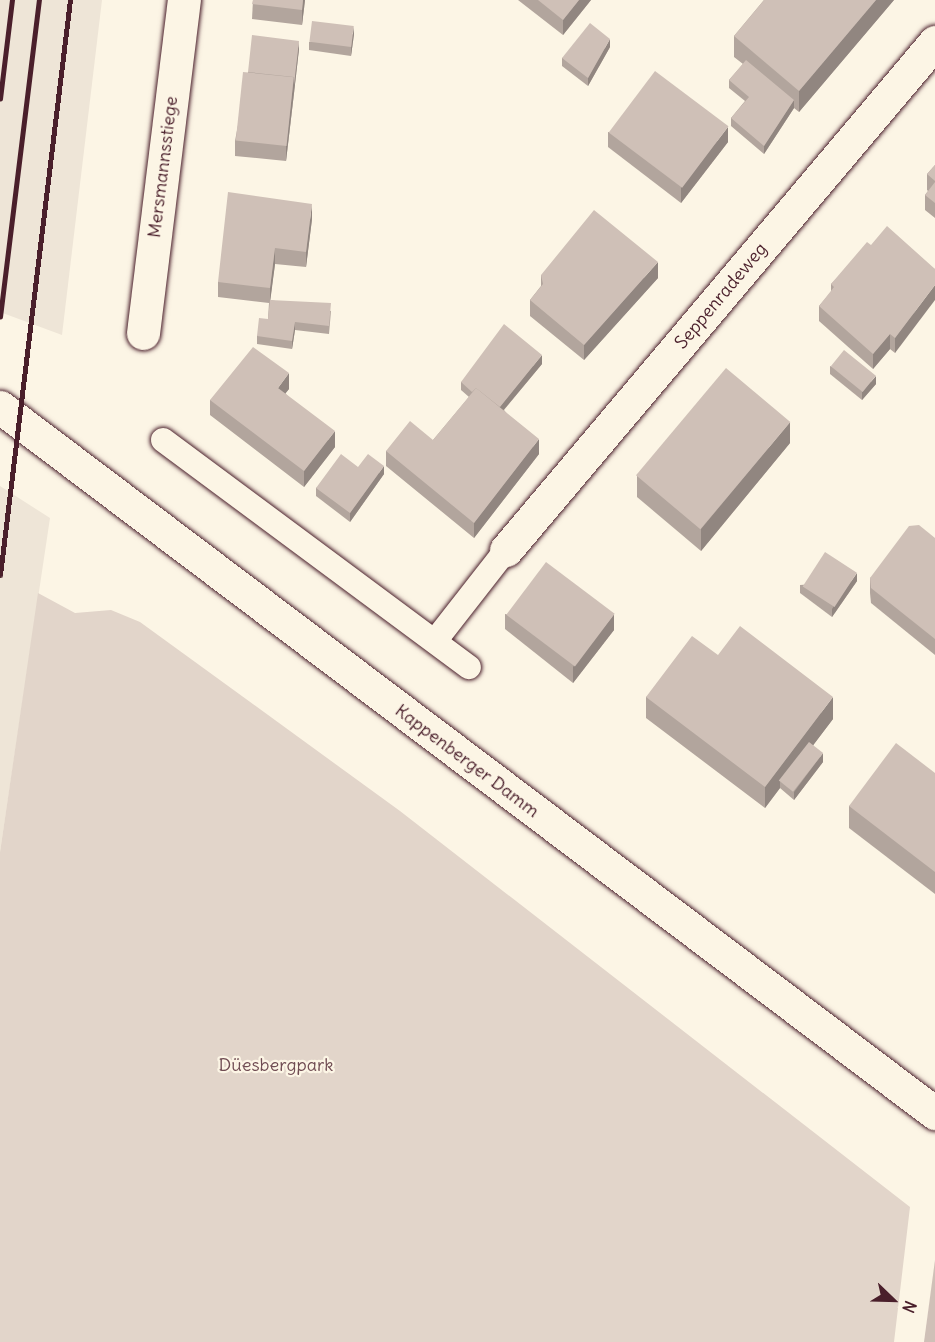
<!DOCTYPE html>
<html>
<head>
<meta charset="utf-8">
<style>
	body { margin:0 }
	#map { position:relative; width:935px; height:1342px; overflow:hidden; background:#fcf5e5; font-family:Delius,sans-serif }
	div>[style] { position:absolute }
	.built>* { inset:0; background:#eee5d7 }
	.green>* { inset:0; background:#e2d5ca }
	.roads { filter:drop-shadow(0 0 2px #4a1f2b) drop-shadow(0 0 2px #4a1f2b) }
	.lane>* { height:24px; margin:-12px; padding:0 12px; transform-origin:12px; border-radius:12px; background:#fcf5e5 }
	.street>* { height:33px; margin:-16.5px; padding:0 16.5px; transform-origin:16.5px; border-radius:16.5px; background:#fcf5e5 }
	.secondary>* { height:33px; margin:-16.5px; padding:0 16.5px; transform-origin:16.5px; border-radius:16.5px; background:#fcf5e5 }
	.rail>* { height:4.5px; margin:-2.25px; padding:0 2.25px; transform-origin:2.25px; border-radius:2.25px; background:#4a1f2b }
	.wall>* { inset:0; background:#b2a59d }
	.shaded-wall>* { inset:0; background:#918680 }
	.building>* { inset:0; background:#cfc0b7; transform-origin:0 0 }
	span { translate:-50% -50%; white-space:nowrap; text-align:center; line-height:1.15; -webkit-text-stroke:4.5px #fcf5e5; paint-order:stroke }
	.street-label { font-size:18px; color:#4a1f2b }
	.park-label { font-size:18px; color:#704c53 }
	.north { position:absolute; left:863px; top:1270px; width:60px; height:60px; -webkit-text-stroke:4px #fcf5e5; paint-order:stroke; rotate:113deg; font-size:16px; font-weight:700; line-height:24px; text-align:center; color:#4a1f2b }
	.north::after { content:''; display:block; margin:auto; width:21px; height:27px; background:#4a1f2b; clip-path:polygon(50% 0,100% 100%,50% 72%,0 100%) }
</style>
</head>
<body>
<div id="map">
	<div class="built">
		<div style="clip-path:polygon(0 0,102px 0,62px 335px,0 312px)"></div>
		<div style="clip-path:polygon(0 486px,50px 518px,0 852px)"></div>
	</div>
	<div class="green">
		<div style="clip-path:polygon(38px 593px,75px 613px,111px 610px,140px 622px,400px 811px,910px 1207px,894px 1342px,0 1342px,0 852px)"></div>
	</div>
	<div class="roads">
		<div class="lane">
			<div style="left:163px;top:440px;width:381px;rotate:36.6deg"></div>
			<div style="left:435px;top:641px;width:115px;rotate:-52deg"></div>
		</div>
		<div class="street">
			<div style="left:143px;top:333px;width:336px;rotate:-83deg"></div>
			<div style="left:506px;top:550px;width:665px;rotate:-49.82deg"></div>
		</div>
		<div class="secondary">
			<div style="left:0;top:407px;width:1172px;rotate:37.06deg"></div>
		</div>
	</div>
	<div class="rail">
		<div style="left:0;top:99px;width:100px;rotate:-83.1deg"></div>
		<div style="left:0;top:317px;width:319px;rotate:-83deg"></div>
		<div style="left:0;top:575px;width:579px;rotate:-83.06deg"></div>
	</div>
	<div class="wall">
		<div style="clip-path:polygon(253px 0,305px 0,302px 25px,252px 19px)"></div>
		<div style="clip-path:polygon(518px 0,591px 0,563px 35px)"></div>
		<div style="clip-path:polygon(764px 0,894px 0,799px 112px,794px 108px,764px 154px,731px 126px,731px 118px,745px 101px,729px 88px,729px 80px,743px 64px,734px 57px,734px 36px)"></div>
		<div style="clip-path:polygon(354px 34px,351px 56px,309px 50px,309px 42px)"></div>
		<div style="clip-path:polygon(610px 47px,588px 86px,562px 66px,562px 58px)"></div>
		<div style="clip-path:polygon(299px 49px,294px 93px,286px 161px,235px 156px,235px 141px,248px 72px)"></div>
		<div style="clip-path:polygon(608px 132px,728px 142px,681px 203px,608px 147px)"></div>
		<div style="clip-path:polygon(935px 165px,935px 218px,925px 210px,925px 195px,928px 191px,927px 190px,927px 174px)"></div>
		<div style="clip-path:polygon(312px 219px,306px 267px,275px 264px,270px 300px,331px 311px,329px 334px,295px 330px,292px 349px,257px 344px,257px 336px,268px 319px,269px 303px,218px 297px,218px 282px)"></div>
		<div style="clip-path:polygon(871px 245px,935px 269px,895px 353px,890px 349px,873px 369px,819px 321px,819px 306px,831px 292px,831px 284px)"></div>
		<div style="clip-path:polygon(541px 275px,658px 278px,584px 360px,530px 316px,530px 300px,541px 286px)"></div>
		<div style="clip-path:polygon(542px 364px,504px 410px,539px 454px,474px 538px,386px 466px,386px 451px,433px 440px,469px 397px,461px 390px,461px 382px)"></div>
		<div style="clip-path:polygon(830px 366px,876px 384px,862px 400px,830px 374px)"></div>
		<div style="clip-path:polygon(289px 389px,285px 393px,335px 447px,304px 487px,210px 415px,210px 400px)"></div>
		<div style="clip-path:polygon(790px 443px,701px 551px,637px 497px,637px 476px)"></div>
		<div style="clip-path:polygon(358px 467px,384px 474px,350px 522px,316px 496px,316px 488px)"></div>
		<div style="clip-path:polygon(935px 538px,935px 655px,871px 603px,870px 593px,870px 578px)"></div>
		<div style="clip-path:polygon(857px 581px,832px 617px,800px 593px,800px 585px)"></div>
		<div style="clip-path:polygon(505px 614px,614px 630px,573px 683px,505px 629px)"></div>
		<div style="clip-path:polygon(718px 655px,833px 719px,813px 745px,823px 762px,794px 800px,780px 788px,765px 808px,646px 718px,646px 697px)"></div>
		<div style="clip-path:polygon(935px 773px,935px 894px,849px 828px,849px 806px)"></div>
	</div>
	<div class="shaded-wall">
		<div style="clip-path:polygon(303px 0,305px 0,302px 25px,302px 10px)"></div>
		<div style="clip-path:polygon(579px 0,591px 0,563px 35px,563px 20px)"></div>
		<div style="clip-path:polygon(876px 0,894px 0,799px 112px,799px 91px)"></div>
		<div style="clip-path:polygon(354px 26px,354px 34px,351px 56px,351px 48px)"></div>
		<div style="clip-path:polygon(610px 39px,610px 47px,588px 86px,588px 78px)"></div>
		<div style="clip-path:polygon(299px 41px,299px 49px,294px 93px,286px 161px,286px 146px,294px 77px)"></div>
		<div style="clip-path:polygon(794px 100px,794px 108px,764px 154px,764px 146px)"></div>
		<div style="clip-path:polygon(728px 127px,728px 142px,681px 203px,681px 188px)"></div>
		<div style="clip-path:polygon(312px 204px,312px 219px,306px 267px,306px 252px)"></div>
		<div style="clip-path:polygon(275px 248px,275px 264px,270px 303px,270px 288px)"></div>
		<div style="clip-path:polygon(658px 262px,658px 278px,584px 360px,584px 345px)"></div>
		<div style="clip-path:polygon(935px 285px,935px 300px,895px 353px,895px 338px)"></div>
		<div style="clip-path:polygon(295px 322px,295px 330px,292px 349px,292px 341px)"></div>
		<div style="clip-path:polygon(890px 334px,890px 349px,873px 369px,873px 354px)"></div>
		<div style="clip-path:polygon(542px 355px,542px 364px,496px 419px,496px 411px)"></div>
		<div style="clip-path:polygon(289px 373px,289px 389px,278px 403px,278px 388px)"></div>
		<div style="clip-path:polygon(876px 376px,876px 384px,862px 400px,862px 392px)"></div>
		<div style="clip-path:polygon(790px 422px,790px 443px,701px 551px,701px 529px)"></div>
		<div style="clip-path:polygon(335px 431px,335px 447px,304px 487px,304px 471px)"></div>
		<div style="clip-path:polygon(539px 439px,539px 454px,474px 538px,474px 523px)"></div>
		<div style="clip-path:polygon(384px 466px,384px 474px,350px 522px,350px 513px)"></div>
		<div style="clip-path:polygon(857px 573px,857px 581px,832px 617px,832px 609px)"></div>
		<div style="clip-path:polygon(614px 614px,614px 630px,573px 683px,573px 667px)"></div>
		<div style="clip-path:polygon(833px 697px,833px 719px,784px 784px,780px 781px,780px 788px,765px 808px,765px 787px)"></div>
		<div style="clip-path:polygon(823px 753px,823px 762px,794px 800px,794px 792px)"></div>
	</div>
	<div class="building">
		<div style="clip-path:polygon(253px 0,303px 0,302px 10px,252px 4px)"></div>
		<div style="clip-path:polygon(538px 0,579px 0,563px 20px)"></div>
		<div style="clip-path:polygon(764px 0,876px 0,799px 91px,734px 36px)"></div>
		<div style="left:312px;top:21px;width:42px;height:21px;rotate:7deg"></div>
		<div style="clip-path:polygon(590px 23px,610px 39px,588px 78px,562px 58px)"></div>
		<div style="clip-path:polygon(252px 35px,299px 41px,294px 85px,294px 77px,248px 72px)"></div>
		<div style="clip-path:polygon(746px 60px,794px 100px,764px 146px,731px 118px,749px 97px,729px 80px)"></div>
		<div style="left:655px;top:71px;width:92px;height:77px;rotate:37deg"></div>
		<div style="left:243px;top:72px;width:51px;height:69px;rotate:6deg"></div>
		<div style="clip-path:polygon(935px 165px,935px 181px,927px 174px)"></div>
		<div style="clip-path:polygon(935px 182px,935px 203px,925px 195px)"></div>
		<div style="clip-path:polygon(228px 192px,312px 204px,306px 252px,275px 248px,270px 288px,218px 282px)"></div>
		<div style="clip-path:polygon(594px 210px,658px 262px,584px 345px,530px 300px,543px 284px,541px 275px)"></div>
		<div style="clip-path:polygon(887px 226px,935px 269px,935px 285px,895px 338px,890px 334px,873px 354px,819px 306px,834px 287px,831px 284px,867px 242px,871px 245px)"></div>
		<div style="clip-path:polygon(270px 300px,331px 303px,329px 326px,295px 322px,292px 341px,257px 336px,259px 318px,268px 319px)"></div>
		<div style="clip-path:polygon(504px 324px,542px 355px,500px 407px,476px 388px,472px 392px,461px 382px)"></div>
		<div style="clip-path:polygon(253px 347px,289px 373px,278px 388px,335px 431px,304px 471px,210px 400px)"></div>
		<div style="left:844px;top:350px;width:41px;height:21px;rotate:39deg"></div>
		<div style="left:726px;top:368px;width:84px;height:140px;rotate:40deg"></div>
		<div style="clip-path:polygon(476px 388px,539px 439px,474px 523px,386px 451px,410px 421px,433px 440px)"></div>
		<div style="clip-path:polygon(341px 454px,358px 467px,368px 454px,384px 466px,350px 513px,316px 488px)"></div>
		<div style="clip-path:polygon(919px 525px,935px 538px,935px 639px,871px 588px,870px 578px,909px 526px)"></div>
		<div style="left:825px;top:552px;width:38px;height:41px;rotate:33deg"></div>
		<div style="left:546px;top:562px;width:86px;height:66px;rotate:37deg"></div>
		<div style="clip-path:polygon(740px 626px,833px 697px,765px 787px,646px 697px,692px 636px,718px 655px)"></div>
		<div style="left:809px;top:742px;width:18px;height:49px;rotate:38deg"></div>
		<div style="clip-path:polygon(896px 743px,935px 773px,935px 872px,849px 806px)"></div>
		<div style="clip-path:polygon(935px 1260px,935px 1342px,924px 1342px)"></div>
	</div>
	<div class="street-label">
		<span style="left:163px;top:167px;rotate:-83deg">Mersmannsstiege</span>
		<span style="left:721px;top:296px;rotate:-50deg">Seppenradeweg</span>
		<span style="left:467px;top:761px;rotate:37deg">Kappenberger Damm</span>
	</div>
	<div class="park-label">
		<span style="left:276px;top:1065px">Düesbergpark</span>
	</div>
	<div class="north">N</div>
</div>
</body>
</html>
